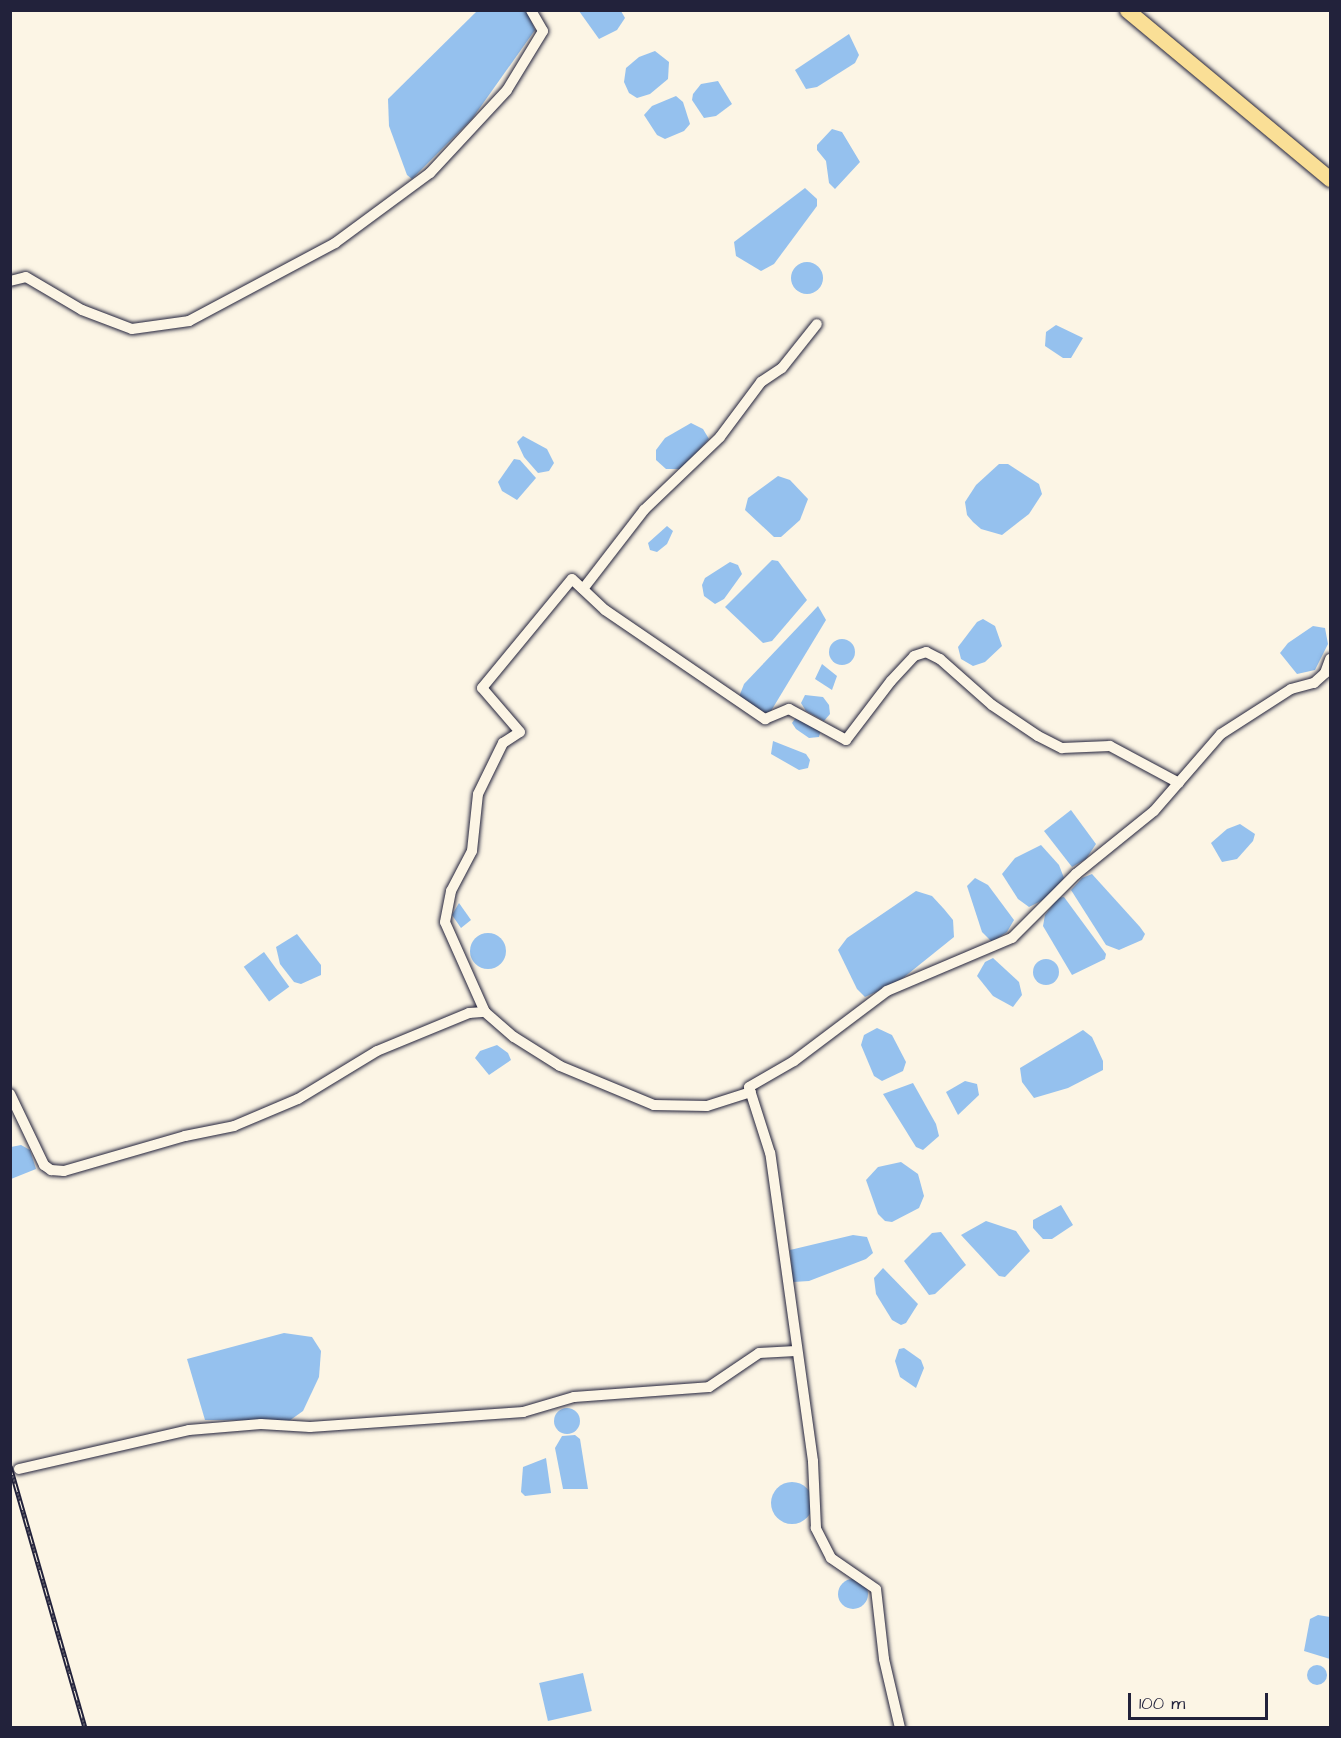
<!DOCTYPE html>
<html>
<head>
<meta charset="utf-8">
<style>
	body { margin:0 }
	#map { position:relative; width:1341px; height:1738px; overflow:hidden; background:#fcf5e5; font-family:"Architects Daughter",sans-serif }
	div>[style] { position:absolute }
	.water>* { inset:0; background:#95c1ee; transform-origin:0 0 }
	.round { border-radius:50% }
	.roads { filter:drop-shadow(0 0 2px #22223b) drop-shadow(0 0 2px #22223b) }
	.minor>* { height:10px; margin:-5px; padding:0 5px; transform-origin:5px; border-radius:5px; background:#fcf5e5 }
	.highway>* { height:15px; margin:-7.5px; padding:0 7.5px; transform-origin:7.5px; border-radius:7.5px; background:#fadf96 }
	.rail>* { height:5px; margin-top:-2.5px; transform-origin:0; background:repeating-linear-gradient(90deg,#fcf5e5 0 9px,#22223b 0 18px); box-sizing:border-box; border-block:2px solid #22223b }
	span { translate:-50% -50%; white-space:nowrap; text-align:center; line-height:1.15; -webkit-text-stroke:4.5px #fcf5e5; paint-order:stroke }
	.frame { position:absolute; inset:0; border:12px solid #22223b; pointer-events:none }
	.scale { position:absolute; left:1128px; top:1693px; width:140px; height:27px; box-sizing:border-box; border:3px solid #22223b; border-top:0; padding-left:8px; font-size:18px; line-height:21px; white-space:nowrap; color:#22223b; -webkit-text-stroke:4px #fcf5e5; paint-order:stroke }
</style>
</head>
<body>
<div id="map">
	<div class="water">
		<div style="clip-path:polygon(477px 11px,527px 11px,535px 30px,472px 119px,412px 179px,407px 175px,389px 126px,388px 99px)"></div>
		<div style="clip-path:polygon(579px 11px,621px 11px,625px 18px,617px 30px,599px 39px)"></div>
		<div style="clip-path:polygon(849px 34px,859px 55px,855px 63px,817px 87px,806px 89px,795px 70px)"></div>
		<div style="clip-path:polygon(655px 51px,669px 62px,668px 79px,650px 94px,637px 98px,629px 93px,624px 82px,626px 68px,639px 57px)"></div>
		<div style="clip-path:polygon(718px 81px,732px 104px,716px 116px,704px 118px,692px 100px,693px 94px,701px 84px)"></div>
		<div style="clip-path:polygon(676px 96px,683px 102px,690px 124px,684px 131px,665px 139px,657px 135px,644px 115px,652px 106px)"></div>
		<div style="clip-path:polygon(832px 129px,842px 132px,860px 162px,835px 189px,829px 183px,826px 161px,817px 150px,817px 145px)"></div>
		<div style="clip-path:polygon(805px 188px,817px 199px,817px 206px,774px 264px,761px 271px,736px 256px,734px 242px)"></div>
		<div class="round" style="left:791px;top:262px;width:32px;height:32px"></div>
		<div style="clip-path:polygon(1056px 325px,1083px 338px,1071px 358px,1063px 358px,1045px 346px,1046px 332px)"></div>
		<div style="clip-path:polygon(691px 423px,703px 429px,709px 439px,681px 469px,666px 469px,656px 460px,656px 450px,665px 438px)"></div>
		<div style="clip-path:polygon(523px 436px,547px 449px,554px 463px,549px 471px,538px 473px,524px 457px,517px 442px)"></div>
		<div style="clip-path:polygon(514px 459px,520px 460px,536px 478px,517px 500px,502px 491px,498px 482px)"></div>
		<div style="clip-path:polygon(999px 464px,1008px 464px,1039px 484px,1042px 494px,1029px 514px,1002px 535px,981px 529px,973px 522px,967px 515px,965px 502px,976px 485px)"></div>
		<div style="clip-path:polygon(778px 476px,790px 480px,808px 499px,800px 520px,781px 537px,774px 537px,745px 510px,748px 498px)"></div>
		<div style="clip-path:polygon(667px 526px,673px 531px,667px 544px,657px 552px,650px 550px,648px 543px)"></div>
		<div style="clip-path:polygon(772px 560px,778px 561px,807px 600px,772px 641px,763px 643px,725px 607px)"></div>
		<div style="clip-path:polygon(730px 562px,738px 565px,742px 574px,724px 599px,715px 604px,704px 596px,702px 585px,705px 578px)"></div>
		<div style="clip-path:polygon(818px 606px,826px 620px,771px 711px,765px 713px,739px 697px,744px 684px)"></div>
		<div style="clip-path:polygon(983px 619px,995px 626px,1002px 646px,985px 662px,973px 666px,961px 659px,958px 647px,977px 622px)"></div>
		<div style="clip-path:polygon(1313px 626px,1325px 628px,1328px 644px,1315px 670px,1297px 674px,1280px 653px,1288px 643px)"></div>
		<div class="round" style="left:829px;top:639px;width:26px;height:26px"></div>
		<div style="clip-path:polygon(822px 664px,837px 676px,832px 690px,815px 679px)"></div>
		<div style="clip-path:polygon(805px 695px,823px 697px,829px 705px,830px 714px,824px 721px,806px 711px,801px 703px)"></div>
		<div style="clip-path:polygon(797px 716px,821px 729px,819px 737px,809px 738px,796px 729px,792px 723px)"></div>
		<div style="clip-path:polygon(773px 741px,806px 754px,810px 760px,808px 768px,799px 770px,771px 754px)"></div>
		<div style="clip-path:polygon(1071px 810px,1096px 844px,1086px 859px,1072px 867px,1044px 831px)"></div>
		<div style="clip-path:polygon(1240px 824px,1255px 834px,1253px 841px,1237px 859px,1222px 862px,1211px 843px,1227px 829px)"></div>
		<div style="clip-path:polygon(1041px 845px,1059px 865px,1064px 878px,1047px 898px,1029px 907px,1018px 899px,1002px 874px,1015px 858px)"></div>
		<div style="clip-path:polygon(1092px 874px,1140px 927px,1145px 934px,1142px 940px,1119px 950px,1106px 945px,1071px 890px,1082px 878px)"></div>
		<div style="clip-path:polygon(975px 878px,988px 885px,1014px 920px,1007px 932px,992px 942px,982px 932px,967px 886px)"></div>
		<div style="clip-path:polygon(916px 891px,932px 896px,944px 909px,953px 920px,954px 937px,898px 982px,865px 997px,857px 989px,838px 950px,847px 938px)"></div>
		<div style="clip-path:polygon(1064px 897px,1106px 954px,1105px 959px,1072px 975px,1043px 926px,1045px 915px,1058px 898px)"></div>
		<div style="clip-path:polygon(459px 903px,471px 920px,461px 928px,452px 915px)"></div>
		<div class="round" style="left:470px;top:933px;width:36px;height:36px"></div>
		<div style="clip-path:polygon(297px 934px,321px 965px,321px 975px,301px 984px,294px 982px,280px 964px,276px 947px)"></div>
		<div style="left:264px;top:952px;width:43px;height:25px;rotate:54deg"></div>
		<div style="clip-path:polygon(993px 958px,1019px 982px,1022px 995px,1013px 1007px,993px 996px,977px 976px,985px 962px)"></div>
		<div class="round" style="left:1033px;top:959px;width:26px;height:26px"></div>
		<div style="clip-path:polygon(877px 1028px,892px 1035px,906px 1062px,903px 1071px,882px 1081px,874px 1076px,861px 1045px,864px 1035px)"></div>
		<div style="clip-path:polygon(1083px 1030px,1092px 1037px,1103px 1061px,1103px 1070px,1068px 1088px,1034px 1098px,1022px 1082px,1020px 1068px)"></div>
		<div style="clip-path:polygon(497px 1045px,508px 1053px,511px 1060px,489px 1075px,475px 1058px,480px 1051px)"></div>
		<div style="clip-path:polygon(965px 1081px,977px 1084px,979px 1095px,958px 1115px,946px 1092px)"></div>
		<div style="clip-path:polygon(913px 1083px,936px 1124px,939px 1136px,923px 1150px,916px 1147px,883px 1094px)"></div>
		<div style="clip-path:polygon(21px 1145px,30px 1150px,36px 1169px,11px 1179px,11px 1147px)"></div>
		<div style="clip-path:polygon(901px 1162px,918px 1174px,924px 1196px,919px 1208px,892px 1222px,885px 1221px,878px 1214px,866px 1180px,878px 1167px)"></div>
		<div style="clip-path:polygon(1061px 1205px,1073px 1225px,1052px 1239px,1043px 1239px,1033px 1228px,1033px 1220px)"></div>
		<div style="clip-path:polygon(986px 1221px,1016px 1231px,1030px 1251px,1005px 1277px,999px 1276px,961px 1235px)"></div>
		<div style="clip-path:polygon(941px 1232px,966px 1265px,935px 1294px,929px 1295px,904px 1261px,932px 1233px)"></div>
		<div style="clip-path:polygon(853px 1235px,867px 1237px,873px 1253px,866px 1259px,809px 1281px,793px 1282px,790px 1250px)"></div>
		<div style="clip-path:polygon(883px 1268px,918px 1304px,906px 1323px,901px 1325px,892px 1320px,876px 1294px,874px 1278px)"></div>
		<div style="clip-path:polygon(284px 1333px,312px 1337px,321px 1351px,319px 1377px,303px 1411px,289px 1421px,205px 1420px,187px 1359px)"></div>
		<div style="clip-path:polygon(904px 1348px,921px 1360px,924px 1368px,916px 1388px,900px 1377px,895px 1361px,899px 1349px)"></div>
		<div class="round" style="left:554px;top:1408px;width:26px;height:26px"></div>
		<div style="clip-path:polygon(562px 1436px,575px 1435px,580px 1439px,588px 1489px,563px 1489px,555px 1448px)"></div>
		<div style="clip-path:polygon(546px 1458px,551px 1493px,525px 1496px,521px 1492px,523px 1467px)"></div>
		<div class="round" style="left:771px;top:1482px;width:42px;height:42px"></div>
		<div class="round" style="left:838px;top:1579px;width:30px;height:30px"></div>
		<div style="clip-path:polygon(1318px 1615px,1330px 1617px,1330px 1659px,1304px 1651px,1310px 1619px)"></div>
		<div class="round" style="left:1307px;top:1665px;width:20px;height:20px"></div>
		<div style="left:583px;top:1673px;width:39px;height:45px;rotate:77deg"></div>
	</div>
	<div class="roads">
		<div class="minor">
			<div style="left:10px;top:281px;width:16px;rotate:-14deg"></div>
			<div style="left:26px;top:277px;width:65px;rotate:30.5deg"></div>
			<div style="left:82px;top:310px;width:53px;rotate:20.8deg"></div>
			<div style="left:132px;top:329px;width:58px;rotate:-8deg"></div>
			<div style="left:189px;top:321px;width:166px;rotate:-28.1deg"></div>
			<div style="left:335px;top:243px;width:118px;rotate:-36.4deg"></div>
			<div style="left:430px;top:173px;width:113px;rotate:-47.1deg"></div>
			<div style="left:507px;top:90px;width:69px;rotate:-58.6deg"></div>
			<div style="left:543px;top:31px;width:24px;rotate:-120deg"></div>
			<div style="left:583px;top:589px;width:100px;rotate:-52.3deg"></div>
			<div style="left:644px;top:510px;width:105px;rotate:-43.8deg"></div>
			<div style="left:720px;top:437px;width:69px;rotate:-53.3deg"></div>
			<div style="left:761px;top:382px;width:25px;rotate:-34deg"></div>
			<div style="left:782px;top:368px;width:56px;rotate:-51.5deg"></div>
			<div style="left:485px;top:1012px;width:98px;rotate:-114deg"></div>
			<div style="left:445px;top:922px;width:32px;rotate:-79deg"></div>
			<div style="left:451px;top:891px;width:45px;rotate:-62.3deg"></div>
			<div style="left:472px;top:851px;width:57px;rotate:-84deg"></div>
			<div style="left:478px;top:794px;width:57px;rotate:-63.9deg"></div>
			<div style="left:503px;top:743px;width:20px;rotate:-33deg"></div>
			<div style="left:520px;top:732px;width:58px;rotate:-130.8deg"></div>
			<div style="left:482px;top:688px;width:141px;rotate:-50.5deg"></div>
			<div style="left:572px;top:579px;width:45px;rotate:43.2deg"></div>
			<div style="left:605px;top:610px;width:194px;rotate:34.3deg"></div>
			<div style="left:765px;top:719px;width:26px;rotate:-23deg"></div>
			<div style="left:789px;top:709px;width:65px;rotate:28.5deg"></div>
			<div style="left:846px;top:740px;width:74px;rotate:-52.7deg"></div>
			<div style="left:891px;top:681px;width:34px;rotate:-47deg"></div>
			<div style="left:914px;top:656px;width:13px;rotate:-18deg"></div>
			<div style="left:926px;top:652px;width:16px;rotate:27deg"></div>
			<div style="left:940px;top:659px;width:69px;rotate:41.5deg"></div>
			<div style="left:992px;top:705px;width:55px;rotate:34deg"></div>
			<div style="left:1038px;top:736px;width:27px;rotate:27deg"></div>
			<div style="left:1062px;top:748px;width:48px;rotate:-2.4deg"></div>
			<div style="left:1110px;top:746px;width:78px;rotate:28.2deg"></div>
			<div style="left:10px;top:1094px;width:79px;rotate:64.4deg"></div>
			<div style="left:44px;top:1165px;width:9px;rotate:36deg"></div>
			<div style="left:51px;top:1170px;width:13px;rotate:4deg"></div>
			<div style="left:64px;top:1171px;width:126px;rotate:-16.1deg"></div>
			<div style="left:185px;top:1136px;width:50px;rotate:-11.5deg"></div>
			<div style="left:234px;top:1126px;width:69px;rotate:-22.9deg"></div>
			<div style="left:298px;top:1099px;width:92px;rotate:-31.3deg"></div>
			<div style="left:377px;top:1051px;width:100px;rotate:-22.4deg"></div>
			<div style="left:469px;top:1013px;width:16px;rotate:-4deg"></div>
			<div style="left:485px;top:1012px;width:38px;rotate:41deg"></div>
			<div style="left:514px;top:1037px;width:54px;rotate:32.2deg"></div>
			<div style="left:560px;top:1066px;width:102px;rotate:22.5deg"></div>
			<div style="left:654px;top:1105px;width:53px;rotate:1.1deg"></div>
			<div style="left:707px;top:1106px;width:46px;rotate:-17.7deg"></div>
			<div style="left:19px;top:1469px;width:174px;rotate:-12.9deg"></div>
			<div style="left:189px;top:1430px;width:72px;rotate:-4.8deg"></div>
			<div style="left:261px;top:1424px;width:49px;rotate:3.5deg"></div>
			<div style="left:310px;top:1427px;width:214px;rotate:-4deg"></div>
			<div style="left:523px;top:1412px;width:53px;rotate:-16.4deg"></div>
			<div style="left:574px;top:1397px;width:135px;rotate:-4.2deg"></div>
			<div style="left:709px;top:1387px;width:60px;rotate:-34.2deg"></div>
			<div style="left:759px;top:1353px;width:37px;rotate:-3deg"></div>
			<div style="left:900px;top:1728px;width:71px;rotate:-103.1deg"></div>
			<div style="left:884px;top:1659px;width:70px;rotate:-96.5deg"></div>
			<div style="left:876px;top:1589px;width:55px;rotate:-145.4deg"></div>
			<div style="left:831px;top:1558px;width:34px;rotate:-117deg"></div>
			<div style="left:816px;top:1528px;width:67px;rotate:-92.6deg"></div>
			<div style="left:813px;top:1461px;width:311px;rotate:-97.9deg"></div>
			<div style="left:770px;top:1153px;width:69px;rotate:-107.7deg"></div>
			<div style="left:749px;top:1087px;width:52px;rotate:-30deg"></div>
			<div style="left:794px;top:1061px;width:116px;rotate:-37deg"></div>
			<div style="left:887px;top:991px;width:136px;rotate:-23deg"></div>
			<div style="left:1012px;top:938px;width:91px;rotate:-45deg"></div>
			<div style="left:1076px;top:874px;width:100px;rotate:-38.9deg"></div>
			<div style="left:1154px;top:811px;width:102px;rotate:-49deg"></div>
			<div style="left:1221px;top:734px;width:83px;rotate:-32.7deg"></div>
			<div style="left:1291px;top:689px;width:24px;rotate:-15deg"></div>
			<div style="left:1314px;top:683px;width:15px;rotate:-42deg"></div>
			<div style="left:1325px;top:673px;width:15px;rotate:-70deg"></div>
		</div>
		<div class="highway">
			<div style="left:1127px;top:10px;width:264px;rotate:39.8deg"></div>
		</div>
	</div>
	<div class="rail">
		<div style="left:10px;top:1466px;width:273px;rotate:74deg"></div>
	</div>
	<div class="frame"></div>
	<div class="scale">100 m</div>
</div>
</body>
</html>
